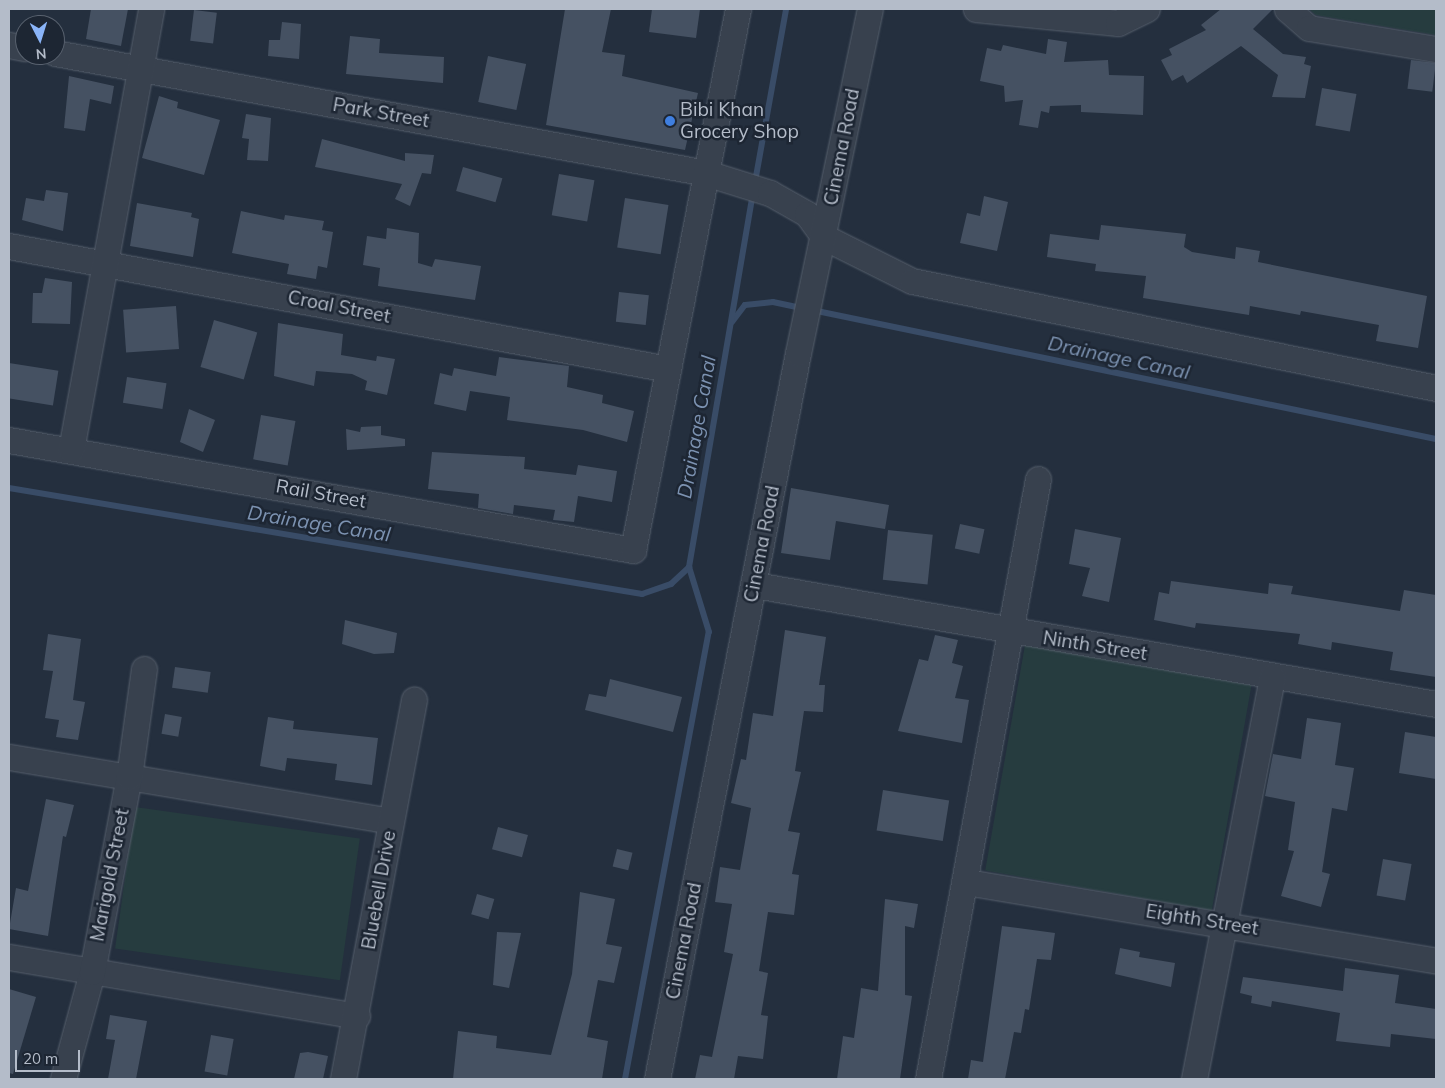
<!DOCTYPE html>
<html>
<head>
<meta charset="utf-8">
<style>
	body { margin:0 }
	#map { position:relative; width:1445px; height:1088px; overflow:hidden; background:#242f3e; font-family:Mulish,sans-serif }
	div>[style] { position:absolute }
	.green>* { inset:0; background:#263c3f; transform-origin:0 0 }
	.stream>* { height:6px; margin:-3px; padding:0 3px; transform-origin:3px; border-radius:3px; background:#394c67 }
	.building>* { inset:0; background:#455162; transform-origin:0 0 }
	.roads { filter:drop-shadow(0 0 1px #565f6c) drop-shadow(0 0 1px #565f6c) }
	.street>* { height:25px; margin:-12.5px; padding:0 12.5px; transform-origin:12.5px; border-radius:12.5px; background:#38414e }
	.dots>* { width:14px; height:14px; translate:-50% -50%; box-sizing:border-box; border:2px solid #1d2633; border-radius:50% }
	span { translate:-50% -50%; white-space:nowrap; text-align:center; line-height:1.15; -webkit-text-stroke:5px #1d2633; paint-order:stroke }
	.poi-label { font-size:19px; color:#b4bcc9 }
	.left { translate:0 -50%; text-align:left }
	.street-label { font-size:19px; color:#b4bcc9 }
	.water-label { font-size:20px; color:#7c92b1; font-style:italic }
	.frame { position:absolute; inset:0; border:10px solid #b4bcc9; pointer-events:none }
	.north { position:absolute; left:15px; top:15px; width:50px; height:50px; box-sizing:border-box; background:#1d2633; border:1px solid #59626f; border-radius:50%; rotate:175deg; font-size:14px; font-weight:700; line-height:20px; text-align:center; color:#b4bcc9 }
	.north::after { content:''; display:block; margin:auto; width:18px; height:22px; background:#8ab4f8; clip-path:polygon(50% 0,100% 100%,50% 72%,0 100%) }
	.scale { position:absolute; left:15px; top:1050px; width:65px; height:22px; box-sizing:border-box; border:2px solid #b4bcc9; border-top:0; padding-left:6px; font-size:15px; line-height:18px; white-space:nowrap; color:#b4bcc9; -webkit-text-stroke:4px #1d2633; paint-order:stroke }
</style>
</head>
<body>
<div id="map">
	<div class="green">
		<div style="clip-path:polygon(1309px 9px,1436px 9px,1436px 35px,1316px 15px)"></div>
		<div style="left:1025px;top:645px;width:230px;height:229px;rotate:10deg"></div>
		<div style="left:135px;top:807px;width:227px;height:143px;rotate:8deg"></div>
	</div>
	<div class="stream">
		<div style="left:755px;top:182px;width:176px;rotate:-79.8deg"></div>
		<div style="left:812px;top:310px;width:637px;rotate:11.68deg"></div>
		<div style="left:732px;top:322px;width:21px;rotate:-53deg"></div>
		<div style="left:745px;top:305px;width:28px;rotate:-6deg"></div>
		<div style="left:773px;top:302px;width:30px;rotate:12deg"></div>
		<div style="left:9px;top:488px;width:642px;rotate:9.51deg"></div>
		<div style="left:642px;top:594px;width:31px;rotate:-19deg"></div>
		<div style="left:671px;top:584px;width:25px;rotate:-43deg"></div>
		<div style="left:689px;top:567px;width:380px;rotate:-80.3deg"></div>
		<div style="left:625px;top:1079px;width:455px;rotate:-79.4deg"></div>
		<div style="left:709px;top:632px;width:68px;rotate:-107.1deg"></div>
	</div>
	<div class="building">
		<div style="clip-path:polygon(91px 9px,128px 9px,121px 46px,86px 39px)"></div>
		<div style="clip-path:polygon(565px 9px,611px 9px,602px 52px,625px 55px,622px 76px,698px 93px,685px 150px,546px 125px)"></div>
		<div style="clip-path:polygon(652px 9px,700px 9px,696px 38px,649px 32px)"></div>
		<div style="clip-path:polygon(1221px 9px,1273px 9px,1253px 29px,1283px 54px,1306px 57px,1304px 64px,1311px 66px,1305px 98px,1272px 97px,1278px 75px,1241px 46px,1187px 83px,1183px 75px,1172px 81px,1161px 60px,1172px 55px,1169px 49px,1206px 30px,1201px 25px)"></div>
		<div style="left:194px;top:10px;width:23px;height:31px;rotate:7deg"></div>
		<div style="clip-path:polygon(282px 22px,301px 24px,299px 59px,268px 56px,269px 40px,280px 40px)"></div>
		<div style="clip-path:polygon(350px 36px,380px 39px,379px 53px,444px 57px,443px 83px,346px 74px)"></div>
		<div style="clip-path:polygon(1048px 39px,1067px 42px,1064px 62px,1108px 60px,1109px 75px,1144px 76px,1143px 115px,1081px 112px,1081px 105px,1050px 106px,1049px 113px,1041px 111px,1038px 128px,1019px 125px,1023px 100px,1005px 102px,1004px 86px,980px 81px,987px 48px,1001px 51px,1003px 45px,1046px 54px)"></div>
		<div style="left:488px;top:56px;width:39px;height:47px;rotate:12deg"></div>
		<div style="left:1411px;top:60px;width:25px;height:29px;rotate:7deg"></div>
		<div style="clip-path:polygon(69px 76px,114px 86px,111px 104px,90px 99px,85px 131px,64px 128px)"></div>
		<div style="left:1322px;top:88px;width:35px;height:38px;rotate:10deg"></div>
		<div style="clip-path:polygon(159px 96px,178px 102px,177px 108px,220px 120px,204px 175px,142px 158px)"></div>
		<div style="clip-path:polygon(246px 114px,271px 118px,268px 161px,247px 160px,249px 139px,242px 138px)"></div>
		<div style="clip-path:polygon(322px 139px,405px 161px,405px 153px,434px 155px,431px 174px,422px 173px,410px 206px,395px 199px,402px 184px,315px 167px)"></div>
		<div style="left:463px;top:167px;width:41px;height:25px;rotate:16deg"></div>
		<div style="left:559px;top:174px;width:36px;height:42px;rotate:10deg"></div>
		<div style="clip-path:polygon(46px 190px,68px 193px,63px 231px,22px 220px,26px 198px,44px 201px)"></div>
		<div style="clip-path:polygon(984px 196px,1008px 202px,997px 251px,960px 243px,967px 213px,980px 216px)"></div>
		<div style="left:625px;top:198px;width:44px;height:50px;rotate:9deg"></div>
		<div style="clip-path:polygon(137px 203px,192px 213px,191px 217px,199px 219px,193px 257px,130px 246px)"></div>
		<div style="clip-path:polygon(241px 211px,284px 220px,285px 215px,324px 221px,322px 230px,333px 232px,327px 268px,318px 266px,316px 279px,287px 274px,289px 264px,232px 253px)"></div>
		<div style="clip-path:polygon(1101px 225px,1186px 234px,1184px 247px,1192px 252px,1235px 259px,1236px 247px,1260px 251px,1258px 262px,1427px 296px,1418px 348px,1376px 341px,1379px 325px,1301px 311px,1300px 315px,1250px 306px,1249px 315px,1143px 298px,1146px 276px,1095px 271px,1096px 264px,1047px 257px,1050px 234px,1099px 240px)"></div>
		<div style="clip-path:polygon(387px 228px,419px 233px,418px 263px,432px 267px,435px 259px,481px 266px,475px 300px,378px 286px,380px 268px,363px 265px,367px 236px,386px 239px)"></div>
		<div style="clip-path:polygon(45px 278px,72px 282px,70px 324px,32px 323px,33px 293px,42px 293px)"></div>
		<div style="left:619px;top:292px;width:30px;height:30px;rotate:6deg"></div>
		<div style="left:176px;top:306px;width:43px;height:53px;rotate:86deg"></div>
		<div style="left:214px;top:320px;width:45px;height:49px;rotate:16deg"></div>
		<div style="clip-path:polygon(278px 323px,343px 334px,341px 355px,376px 361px,377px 356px,395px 359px,387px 395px,365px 390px,367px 381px,352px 374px,316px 371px,314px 386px,274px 376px)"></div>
		<div style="clip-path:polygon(499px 357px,569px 366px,567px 387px,603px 395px,602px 403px,634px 411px,627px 442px,583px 430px,507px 420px,510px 397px,470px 391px,466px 411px,434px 404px,440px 373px,452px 376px,454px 368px,496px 376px)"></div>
		<div style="left:9px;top:363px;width:50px;height:35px;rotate:9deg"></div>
		<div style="left:127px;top:377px;width:40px;height:26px;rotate:9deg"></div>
		<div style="clip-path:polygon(189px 409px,215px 420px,203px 452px,180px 442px)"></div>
		<div style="left:261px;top:415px;width:35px;height:45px;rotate:10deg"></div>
		<div style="clip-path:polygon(381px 426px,381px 435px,405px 439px,405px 446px,347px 450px,346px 429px,360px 432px,361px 427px)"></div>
		<div style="clip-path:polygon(432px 452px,525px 457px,524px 469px,576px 475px,578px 465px,617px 471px,612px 502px,578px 496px,574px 522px,553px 520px,555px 510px,514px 505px,513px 514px,478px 508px,479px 494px,428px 489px)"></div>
		<div style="clip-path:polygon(791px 488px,889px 505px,885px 529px,836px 521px,830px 560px,781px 553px)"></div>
		<div style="left:960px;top:524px;width:25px;height:25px;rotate:12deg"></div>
		<div style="clip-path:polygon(1075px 529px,1121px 538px,1109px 602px,1082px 596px,1090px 568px,1069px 564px)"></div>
		<div style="left:888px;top:530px;width:45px;height:50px;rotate:6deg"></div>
		<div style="clip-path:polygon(1171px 581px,1268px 594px,1269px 583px,1293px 586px,1291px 594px,1400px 611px,1404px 590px,1436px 595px,1436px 677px,1390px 670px,1393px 652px,1332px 642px,1331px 650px,1298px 644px,1300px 634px,1196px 623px,1195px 628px,1154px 620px,1159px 592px,1169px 594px)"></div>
		<div style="clip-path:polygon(345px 620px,397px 633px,394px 653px,374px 654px,342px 644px)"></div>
		<div style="clip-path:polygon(785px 630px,826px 637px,819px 685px,825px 685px,823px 712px,804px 711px,795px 771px,801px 772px,788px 831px,800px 833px,792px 874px,799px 875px,794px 915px,768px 912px,759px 971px,768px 973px,761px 1015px,768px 1016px,763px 1059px,738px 1056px,734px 1079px,695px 1079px,700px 1055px,712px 1057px,733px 954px,724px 952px,732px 904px,715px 902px,720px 867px,740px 870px,751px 808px,731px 803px,741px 759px,746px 760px,753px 713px,773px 716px)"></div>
		<div style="clip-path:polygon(48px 634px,81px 639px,73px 700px,85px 702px,78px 740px,56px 737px,59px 720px,45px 718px,53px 671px,43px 670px)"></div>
		<div style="clip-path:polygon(935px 635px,958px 640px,952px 663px,963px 666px,955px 698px,969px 700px,962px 743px,898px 731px,919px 659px,928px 661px)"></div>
		<div style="left:175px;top:667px;width:36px;height:21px;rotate:8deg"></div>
		<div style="clip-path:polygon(610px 679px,682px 697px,673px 732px,585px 710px,589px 694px,606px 697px)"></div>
		<div style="left:165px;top:714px;width:17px;height:20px;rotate:10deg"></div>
		<div style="clip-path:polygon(268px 717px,294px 721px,293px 729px,378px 738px,372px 785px,335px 780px,337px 764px,287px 758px,285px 771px,260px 766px)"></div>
		<div style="clip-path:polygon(1307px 718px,1341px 723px,1335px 765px,1354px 768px,1347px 811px,1332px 808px,1322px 872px,1330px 874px,1321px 907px,1281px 896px,1294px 851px,1288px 850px,1295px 802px,1265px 796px,1273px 754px,1301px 759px)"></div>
		<div style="clip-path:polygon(1405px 732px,1436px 737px,1436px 779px,1399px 773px)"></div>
		<div style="left:883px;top:790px;width:67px;height:41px;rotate:9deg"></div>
		<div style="clip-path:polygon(46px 799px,74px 805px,66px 837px,63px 836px,48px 936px,9px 929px,16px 888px,28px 891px)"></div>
		<div style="left:498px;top:827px;width:31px;height:23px;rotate:15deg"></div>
		<div style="left:617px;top:849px;width:16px;height:18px;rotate:14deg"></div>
		<div style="left:1383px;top:859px;width:29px;height:37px;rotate:10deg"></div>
		<div style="clip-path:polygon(580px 892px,615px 899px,606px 944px,622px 947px,614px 983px,598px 980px,587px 1037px,608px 1041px,602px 1079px,453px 1079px,458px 1031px,497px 1036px,496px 1048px,551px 1055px,572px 974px)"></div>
		<div style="left:477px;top:894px;width:18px;height:21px;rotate:16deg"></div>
		<div style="clip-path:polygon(885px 899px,918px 904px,914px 928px,905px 926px,905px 995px,912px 996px,900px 1079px,837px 1079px,843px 1036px,854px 1038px,861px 988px,878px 991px)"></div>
		<div style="clip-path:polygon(1002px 926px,1055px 933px,1051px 960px,1037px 959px,1029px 1010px,1025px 1009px,1021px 1033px,1014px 1032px,1005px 1079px,968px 1079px,971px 1060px,983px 1062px)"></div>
		<div style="clip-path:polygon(497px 932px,521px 933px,509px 988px,493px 985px)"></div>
		<div style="clip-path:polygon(1120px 948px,1140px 952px,1139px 957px,1175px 963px,1171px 987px,1115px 974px)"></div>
		<div style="clip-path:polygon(1345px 968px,1399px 975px,1395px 1003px,1436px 1009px,1436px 1039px,1391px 1034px,1390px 1047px,1336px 1041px,1340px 1013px,1272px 1001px,1271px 1007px,1251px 1003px,1252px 996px,1240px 993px,1243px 977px,1343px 991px)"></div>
		<div style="clip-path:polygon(9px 989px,36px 997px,13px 1074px,9px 1073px)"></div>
		<div style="clip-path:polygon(110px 1015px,147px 1021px,136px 1079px,108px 1079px,115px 1040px,106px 1039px)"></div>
		<div style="left:211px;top:1035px;width:23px;height:37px;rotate:10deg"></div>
		<div style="clip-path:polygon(308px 1052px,328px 1056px,323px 1079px,294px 1079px,300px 1053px)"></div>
	</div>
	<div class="roads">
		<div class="street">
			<div style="left:976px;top:9px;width:143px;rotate:5.6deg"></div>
			<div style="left:1118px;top:23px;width:32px;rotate:-26deg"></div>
			<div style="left:1287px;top:9px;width:29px;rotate:41deg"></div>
			<div style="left:1309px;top:28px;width:129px;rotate:9.4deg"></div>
			<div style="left:9px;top:45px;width:16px;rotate:11deg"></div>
			<div style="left:55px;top:53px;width:662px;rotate:10.44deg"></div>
			<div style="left:706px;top:173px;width:67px;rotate:17.4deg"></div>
			<div style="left:770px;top:193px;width:43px;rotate:29.6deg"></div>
			<div style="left:807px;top:214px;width:29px;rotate:54deg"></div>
			<div style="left:824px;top:237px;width:98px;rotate:26.6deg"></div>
			<div style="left:912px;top:281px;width:535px;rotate:11.54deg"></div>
			<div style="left:9px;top:246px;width:670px;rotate:10.57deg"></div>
			<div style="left:9px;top:440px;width:634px;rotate:10deg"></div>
			<div style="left:633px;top:550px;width:551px;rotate:-79.02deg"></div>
			<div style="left:71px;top:450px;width:448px;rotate:-79.7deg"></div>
			<div style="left:755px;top:585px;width:691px;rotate:9.91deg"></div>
			<div style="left:9px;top:757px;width:386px;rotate:9.5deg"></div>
			<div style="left:966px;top:882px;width:477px;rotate:9.5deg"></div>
			<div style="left:9px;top:957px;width:353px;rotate:9.6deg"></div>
			<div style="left:63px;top:1079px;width:111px;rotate:-74.8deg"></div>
			<div style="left:92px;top:972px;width:198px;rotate:-79.3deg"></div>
			<div style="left:129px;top:777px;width:109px;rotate:-82.1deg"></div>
			<div style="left:343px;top:1079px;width:386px;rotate:-79.4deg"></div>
			<div style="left:657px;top:1079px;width:740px;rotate:-79.01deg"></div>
			<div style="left:798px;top:353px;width:351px;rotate:-78.2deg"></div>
			<div style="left:928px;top:1079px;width:610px;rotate:-79.61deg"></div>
			<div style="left:1194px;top:1079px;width:410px;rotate:-79deg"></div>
		</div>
	</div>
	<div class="dots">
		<div style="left:670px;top:121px;background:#3f7fe0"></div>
	</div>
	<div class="poi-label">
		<span class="left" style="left:680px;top:121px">Bibi Khan<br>Grocery Shop</span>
	</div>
	<div class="street-label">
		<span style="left:381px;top:113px;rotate:10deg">Park Street</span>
		<span style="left:842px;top:147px;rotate:-79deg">Cinema Road</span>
		<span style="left:339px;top:307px;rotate:11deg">Croal Street</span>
		<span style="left:321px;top:494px;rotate:10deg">Rail Street</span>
		<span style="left:762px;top:544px;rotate:-79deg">Cinema Road</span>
		<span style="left:1095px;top:646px;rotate:9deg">Ninth Street</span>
		<span style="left:110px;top:875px;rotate:-79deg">Marigold Street</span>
		<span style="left:379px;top:890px;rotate:-80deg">Bluebell Drive</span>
		<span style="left:1202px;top:920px;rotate:9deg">Eighth Street</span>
		<span style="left:684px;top:941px;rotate:-79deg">Cinema Road</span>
	</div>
	<div class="water-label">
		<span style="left:1119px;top:357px;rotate:12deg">Drainage Canal</span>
		<span style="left:696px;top:427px;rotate:-80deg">Drainage Canal</span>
		<span style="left:319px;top:523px;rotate:9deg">Drainage Canal</span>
	</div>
	<div class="frame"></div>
	<div class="north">N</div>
	<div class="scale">20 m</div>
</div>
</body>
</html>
